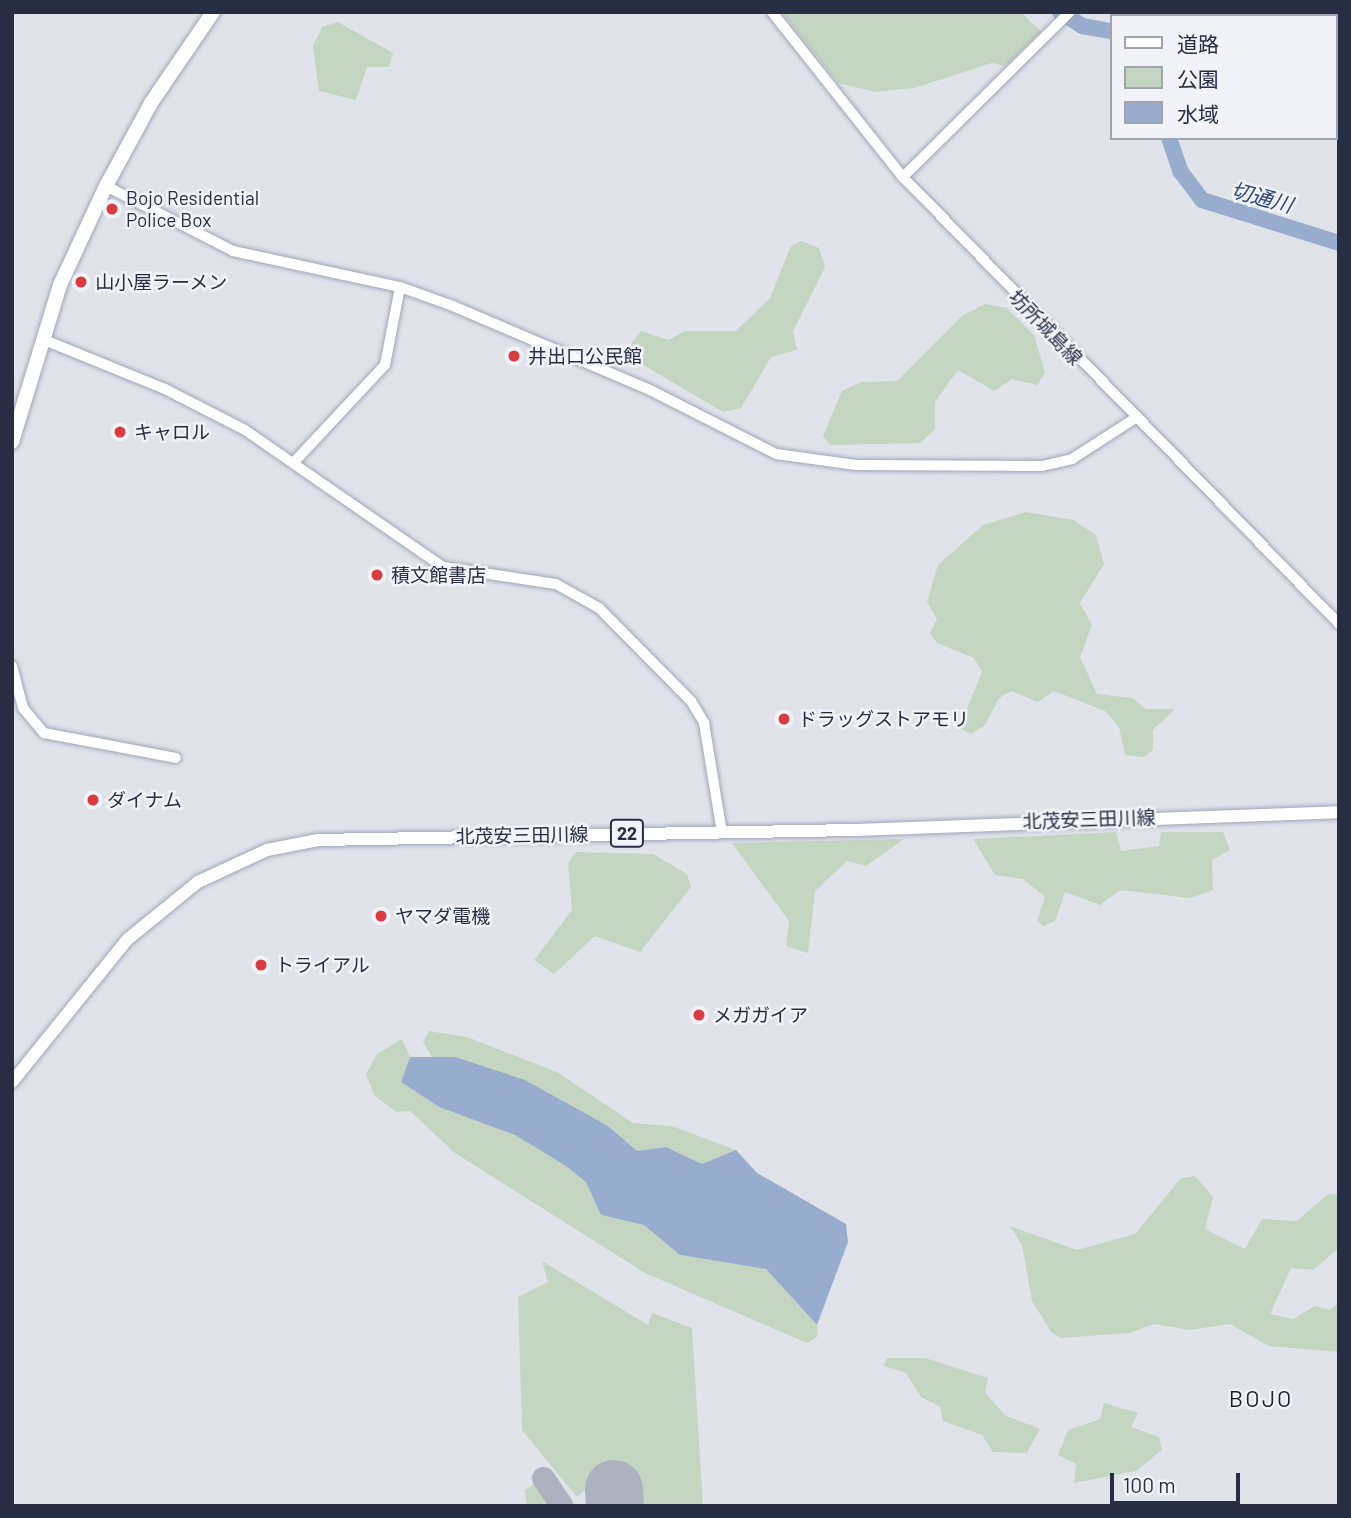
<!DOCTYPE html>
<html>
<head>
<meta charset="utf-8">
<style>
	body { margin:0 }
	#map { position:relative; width:1351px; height:1518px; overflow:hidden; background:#e1e3eb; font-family:Barlow,"Noto Sans JP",sans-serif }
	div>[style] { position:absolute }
	.green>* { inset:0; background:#c4d6c1 }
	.water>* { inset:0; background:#98acce }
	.stream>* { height:2.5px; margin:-1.25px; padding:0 1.25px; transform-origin:1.25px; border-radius:1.25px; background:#98acce }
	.river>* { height:16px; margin:-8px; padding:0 8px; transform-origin:8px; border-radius:8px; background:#98acce }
	.taxiway>* { height:23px; margin:-11.5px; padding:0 11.5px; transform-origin:11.5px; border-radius:11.5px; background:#adb2c0 }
	.runway>* { height:58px; margin:-29px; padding:0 29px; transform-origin:29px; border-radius:29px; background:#adb2c0 }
	.roads { filter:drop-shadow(0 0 2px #9fa6b8) drop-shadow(0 0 2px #9fa6b8) }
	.secondary>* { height:10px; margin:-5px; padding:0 5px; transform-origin:5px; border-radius:5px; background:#fff }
	.primary>* { height:12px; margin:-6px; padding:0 6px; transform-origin:6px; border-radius:6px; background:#fff }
	.highway>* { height:14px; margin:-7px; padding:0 7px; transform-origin:7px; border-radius:7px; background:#fff }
	.dots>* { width:19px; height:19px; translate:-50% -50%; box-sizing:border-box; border:4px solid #f1f3f8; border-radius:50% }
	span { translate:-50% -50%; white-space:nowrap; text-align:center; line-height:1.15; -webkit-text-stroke:5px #f1f3f8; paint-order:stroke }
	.shield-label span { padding:2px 5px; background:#f1f3f8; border:2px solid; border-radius:5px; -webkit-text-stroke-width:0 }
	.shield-label { font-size:18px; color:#272e44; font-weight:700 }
	.poi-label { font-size:19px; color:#272e44 }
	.left { translate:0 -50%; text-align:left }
	.street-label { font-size:19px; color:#272e44 }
	.water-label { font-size:21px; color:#2d467d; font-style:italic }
	.quarter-label { font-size:23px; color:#1a1f35; letter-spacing:2px }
	.frame { position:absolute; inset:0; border:14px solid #272e44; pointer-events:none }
	.legend { position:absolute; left:1110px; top:14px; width:228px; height:126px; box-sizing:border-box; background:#f1f3f8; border:2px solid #a0a4b0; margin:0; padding:9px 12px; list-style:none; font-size:21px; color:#272e44 }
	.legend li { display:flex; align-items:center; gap:14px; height:35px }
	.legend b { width:35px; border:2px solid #a0a4b0 }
	.scale { position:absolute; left:1110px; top:1473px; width:130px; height:32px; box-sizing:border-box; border:4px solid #272e44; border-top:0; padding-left:9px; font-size:21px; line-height:24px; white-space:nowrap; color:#272e44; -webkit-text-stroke:5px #f1f3f8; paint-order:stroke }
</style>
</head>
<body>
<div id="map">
	<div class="green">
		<div style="clip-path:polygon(1021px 12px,1041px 32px,1005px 66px,992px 63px,914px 88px,876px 92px,838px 83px,782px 13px)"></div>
		<div style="clip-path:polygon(338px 22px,393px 53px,389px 67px,367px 67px,356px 100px,319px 91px,313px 46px,322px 27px)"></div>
		<div style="clip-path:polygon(801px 241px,819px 248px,825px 267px,793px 331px,797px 350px,771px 357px,741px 408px,723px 412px,633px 359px,628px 348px,641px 331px,668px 340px,685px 331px,736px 331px,770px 298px,791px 246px)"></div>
		<div style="clip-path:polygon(985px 304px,1007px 308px,1034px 335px,1045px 373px,1037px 385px,1012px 379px,994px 391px,958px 370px,935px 402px,935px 429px,920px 443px,830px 445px,823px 436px,842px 391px,861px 382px,897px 381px,962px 316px)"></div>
		<div style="clip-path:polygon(1026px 512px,1073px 520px,1096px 535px,1104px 564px,1080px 603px,1092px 625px,1080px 657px,1097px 694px,1132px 698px,1146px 709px,1175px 709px,1153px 730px,1153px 750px,1144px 757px,1125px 755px,1119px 727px,1105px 711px,1054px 691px,1038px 702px,1011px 691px,999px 698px,985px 725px,971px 734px,959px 728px,982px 672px,974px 658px,937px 643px,930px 633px,937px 619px,927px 602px,938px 565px,983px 525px)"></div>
		<div style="clip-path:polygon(1116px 832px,1121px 851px,1159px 846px,1161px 832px,1223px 832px,1230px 850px,1212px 860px,1213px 890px,1190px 898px,1120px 890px,1100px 905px,1065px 892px,1055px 921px,1043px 926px,1037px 920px,1045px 897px,1023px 879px,995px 875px,973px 839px)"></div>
		<div style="clip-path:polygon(904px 839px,866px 866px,847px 861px,815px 891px,808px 953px,786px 946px,789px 921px,732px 843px)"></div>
		<div style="clip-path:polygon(576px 852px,653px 854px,687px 874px,691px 887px,640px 952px,595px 936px,554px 974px,534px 960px,572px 910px,568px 863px)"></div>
		<div style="clip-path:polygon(429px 1031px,467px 1037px,557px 1072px,633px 1123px,672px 1126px,736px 1150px,702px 1164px,666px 1147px,637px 1151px,608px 1126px,455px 1057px,432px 1057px,423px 1042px)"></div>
		<div style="clip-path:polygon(402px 1039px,410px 1057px,401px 1082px,439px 1107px,515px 1135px,566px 1166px,586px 1182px,601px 1215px,644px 1225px,680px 1255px,766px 1269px,817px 1325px,818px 1336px,807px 1343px,645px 1273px,455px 1153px,410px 1111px,396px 1112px,374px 1095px,366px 1074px,377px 1054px)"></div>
		<div style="clip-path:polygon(1195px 1176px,1213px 1197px,1205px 1229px,1245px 1249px,1262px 1219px,1297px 1221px,1328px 1194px,1339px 1195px,1339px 1248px,1313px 1270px,1291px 1268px,1270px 1314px,1293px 1319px,1315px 1306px,1330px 1310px,1339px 1303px,1339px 1352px,1269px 1346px,1230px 1324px,1189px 1330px,1154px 1324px,1129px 1333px,1061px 1338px,1051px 1332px,1032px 1301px,1022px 1245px,1010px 1226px,1077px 1250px,1135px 1234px,1181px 1178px)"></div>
		<div style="clip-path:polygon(542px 1261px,648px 1325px,652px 1313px,692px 1328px,703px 1506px,628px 1506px,627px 1487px,615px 1482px,592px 1484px,577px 1497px,522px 1430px,518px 1297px,548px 1282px)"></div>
		<div style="clip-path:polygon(887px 1358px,925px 1358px,988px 1378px,985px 1393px,1006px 1416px,1040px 1429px,1027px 1453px,993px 1452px,982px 1435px,943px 1421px,940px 1407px,921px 1397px,906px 1373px,884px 1366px)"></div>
		<div style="clip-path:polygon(1104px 1403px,1138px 1413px,1131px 1427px,1159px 1437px,1162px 1450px,1136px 1471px,1074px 1483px,1076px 1464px,1058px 1455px,1068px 1430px,1100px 1419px)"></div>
		<div style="clip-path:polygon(534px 1484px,552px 1506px,527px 1506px,525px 1490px)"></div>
	</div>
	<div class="water">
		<div style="clip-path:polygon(410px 1057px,455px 1057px,525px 1080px,608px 1126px,637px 1151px,666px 1147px,702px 1164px,736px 1150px,757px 1173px,846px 1224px,848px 1242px,817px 1325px,766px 1269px,680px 1255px,644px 1225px,601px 1215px,586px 1182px,566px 1166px,515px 1135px,439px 1107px,401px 1082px)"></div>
	</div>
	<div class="stream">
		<div style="left:1235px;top:12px;width:6px;rotate:39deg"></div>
		<div style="left:1335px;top:90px;width:5px;rotate:37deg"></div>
	</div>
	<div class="river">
		<div style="left:1060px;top:12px;width:26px;rotate:32deg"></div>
		<div style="left:1082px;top:26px;width:29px;rotate:10deg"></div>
		<div style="left:1169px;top:138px;width:36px;rotate:71deg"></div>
		<div style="left:1181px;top:172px;width:35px;rotate:53deg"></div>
		<div style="left:1202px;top:200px;width:144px;rotate:17.4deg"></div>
	</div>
	<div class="taxiway">
		<div style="left:543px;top:1478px;width:34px;rotate:56deg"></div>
	</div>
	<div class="runway">
		<div style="left:614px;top:1489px;width:17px;rotate:87deg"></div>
	</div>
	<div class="roads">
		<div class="secondary">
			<div style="left:772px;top:12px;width:211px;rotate:51.6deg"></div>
			<div style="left:903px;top:177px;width:624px;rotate:45.71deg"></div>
			<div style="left:903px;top:177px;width:235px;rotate:-44.7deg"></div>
			<div style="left:106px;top:186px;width:143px;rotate:27.1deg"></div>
			<div style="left:233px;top:251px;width:171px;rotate:12.2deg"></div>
			<div style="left:400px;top:287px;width:56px;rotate:19.7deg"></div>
			<div style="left:453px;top:306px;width:216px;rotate:23.1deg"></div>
			<div style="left:652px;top:391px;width:139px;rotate:26.9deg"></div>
			<div style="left:776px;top:454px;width:81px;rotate:7.8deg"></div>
			<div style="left:856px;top:465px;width:186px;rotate:0.3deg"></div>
			<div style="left:1042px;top:466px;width:31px;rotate:-13deg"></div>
			<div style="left:1072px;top:459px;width:74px;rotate:-32.8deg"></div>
			<div style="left:42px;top:339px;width:133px;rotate:22.1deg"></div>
			<div style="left:165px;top:389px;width:90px;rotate:27.1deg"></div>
			<div style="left:245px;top:430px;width:241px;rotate:34.7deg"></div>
			<div style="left:443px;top:567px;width:114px;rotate:8.6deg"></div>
			<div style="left:556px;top:584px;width:49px;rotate:29.2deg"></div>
			<div style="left:599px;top:608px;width:131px;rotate:45.3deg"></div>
			<div style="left:691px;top:701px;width:26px;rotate:59deg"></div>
			<div style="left:704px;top:723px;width:111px;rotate:80.7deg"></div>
			<div style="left:296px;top:460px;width:130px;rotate:-46.9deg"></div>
			<div style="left:385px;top:365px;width:79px;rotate:-79.1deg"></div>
			<div style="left:12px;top:666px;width:43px;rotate:75.3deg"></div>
			<div style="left:23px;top:708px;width:33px;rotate:50deg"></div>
			<div style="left:44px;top:733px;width:134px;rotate:10.7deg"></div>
		</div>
		<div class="primary">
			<div style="left:12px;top:1082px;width:184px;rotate:-51deg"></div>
			<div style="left:128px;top:939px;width:90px;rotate:-39.2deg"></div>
			<div style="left:198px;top:882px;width:76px;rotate:-24.9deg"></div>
			<div style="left:267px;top:850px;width:52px;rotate:-11.1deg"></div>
			<div style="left:318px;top:840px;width:537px;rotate:-1.07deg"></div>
			<div style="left:855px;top:830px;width:484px;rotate:-2.1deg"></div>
		</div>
		<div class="highway">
			<div style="left:12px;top:442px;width:164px;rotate:-73deg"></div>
			<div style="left:60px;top:285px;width:109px;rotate:-65.1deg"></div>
			<div style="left:106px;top:186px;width:94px;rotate:-61.5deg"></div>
			<div style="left:151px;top:103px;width:110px;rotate:-55.7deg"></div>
		</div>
	</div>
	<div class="dots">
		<div style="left:112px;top:209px;background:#db3a3e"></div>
		<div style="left:81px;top:282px;background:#db3a3e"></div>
		<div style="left:514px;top:356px;background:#db3a3e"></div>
		<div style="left:120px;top:432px;background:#db3a3e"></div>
		<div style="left:377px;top:575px;background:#db3a3e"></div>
		<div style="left:784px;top:719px;background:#db3a3e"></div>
		<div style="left:93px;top:800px;background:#db3a3e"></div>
		<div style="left:381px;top:916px;background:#db3a3e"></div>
		<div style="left:261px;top:965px;background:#db3a3e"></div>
		<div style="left:699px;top:1015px;background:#db3a3e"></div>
	</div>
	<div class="shield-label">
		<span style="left:627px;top:833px">22</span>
	</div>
	<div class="poi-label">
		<span class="left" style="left:126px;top:209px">Bojo Residential<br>Police Box</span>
		<span class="left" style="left:95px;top:282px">山小屋ラーメン</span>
		<span class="left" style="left:528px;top:356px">井出口公民館</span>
		<span class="left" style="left:134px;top:432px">キャロル</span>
		<span class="left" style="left:391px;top:575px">積文館書店</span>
		<span class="left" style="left:798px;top:719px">ドラッグストアモリ</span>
		<span class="left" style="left:107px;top:800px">ダイナム</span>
		<span class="left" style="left:395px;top:916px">ヤマダ電機</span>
		<span class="left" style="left:275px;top:965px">トライアル</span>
		<span class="left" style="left:713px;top:1015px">メガガイア</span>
	</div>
	<div class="street-label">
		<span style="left:1046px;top:327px;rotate:46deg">坊所城島線</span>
		<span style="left:1089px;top:819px;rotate:-2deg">北茂安三田川線</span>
		<span style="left:522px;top:835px;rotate:-1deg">北茂安三田川線</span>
	</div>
	<div class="water-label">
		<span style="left:1262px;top:197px;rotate:15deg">切通川</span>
	</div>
	<div class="quarter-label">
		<span style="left:1261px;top:1398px">BOJO</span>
	</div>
	<div class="frame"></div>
	<ul class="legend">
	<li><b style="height:9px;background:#fff"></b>道路</li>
	<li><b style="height:19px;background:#c4d6c1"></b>公園</li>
	<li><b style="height:19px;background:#98acce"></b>水域</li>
	</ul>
	<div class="scale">100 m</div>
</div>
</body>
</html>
